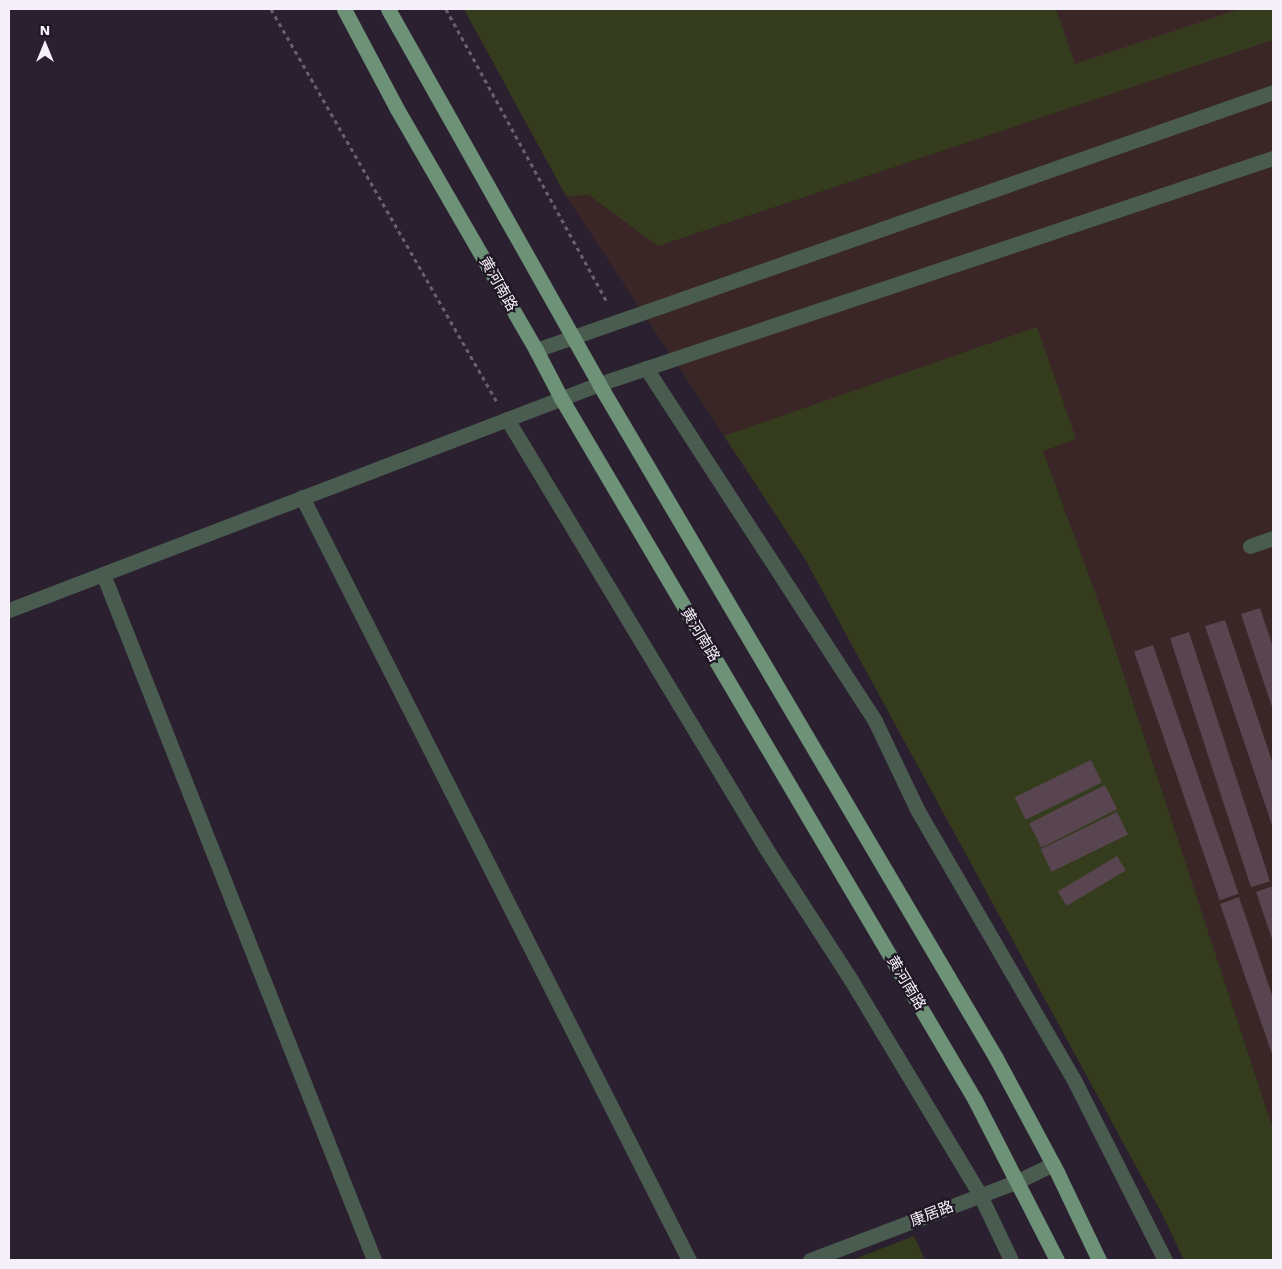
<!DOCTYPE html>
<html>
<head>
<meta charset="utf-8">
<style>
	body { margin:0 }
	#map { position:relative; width:1282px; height:1269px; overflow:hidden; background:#2a202f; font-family:"Work Sans","Noto Sans SC",sans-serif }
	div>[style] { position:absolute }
	.industrial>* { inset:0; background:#3a2626 }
	.green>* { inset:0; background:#353c1e }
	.building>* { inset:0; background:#58454f; transform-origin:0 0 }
	.path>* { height:3px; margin-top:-1.5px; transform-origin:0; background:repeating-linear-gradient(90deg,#69606d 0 4px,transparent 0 8px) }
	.minor>* { height:15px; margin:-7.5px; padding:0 7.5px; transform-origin:7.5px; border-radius:7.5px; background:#4a5c4f }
	.major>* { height:15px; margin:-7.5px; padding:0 7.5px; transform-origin:7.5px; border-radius:7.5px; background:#6d9278 }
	span { translate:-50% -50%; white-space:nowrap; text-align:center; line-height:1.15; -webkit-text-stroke:4.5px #201725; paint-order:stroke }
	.street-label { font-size:15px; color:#f6f0fa }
	.frame { position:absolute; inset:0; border:10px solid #f6f0fa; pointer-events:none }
	.north { position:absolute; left:20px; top:20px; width:50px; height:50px; -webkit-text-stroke:4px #201725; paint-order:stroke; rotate:0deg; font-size:14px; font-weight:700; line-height:20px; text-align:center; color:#f6f0fa }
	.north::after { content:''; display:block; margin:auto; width:18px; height:22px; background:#f6f0fa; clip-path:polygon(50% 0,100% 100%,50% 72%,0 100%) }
</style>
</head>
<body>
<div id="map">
	<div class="industrial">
		<div style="clip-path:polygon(464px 9px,1273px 9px,1273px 1129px,1109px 630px,1043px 451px,805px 559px,566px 196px)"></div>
	</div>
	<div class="green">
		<div style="clip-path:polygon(464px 9px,1056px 9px,1075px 64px,1240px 9px,1273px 9px,1273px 40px,658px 246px,589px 195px,566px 196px)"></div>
		<div style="clip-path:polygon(1037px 327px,1076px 439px,1043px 451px,1109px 630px,1273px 1129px,1273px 1260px,1184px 1260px,1162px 1214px,805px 559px,724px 436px)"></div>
		<div style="clip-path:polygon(914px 1236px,925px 1260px,852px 1260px)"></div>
	</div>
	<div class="building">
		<div style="clip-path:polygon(1260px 608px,1273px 647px,1273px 710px,1241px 614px)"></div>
		<div style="clip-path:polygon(1225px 620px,1273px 764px,1273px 828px,1205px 626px)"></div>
		<div style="left:1189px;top:632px;width:262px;height:20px;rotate:72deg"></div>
		<div style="left:1153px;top:645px;width:263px;height:20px;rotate:71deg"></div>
		<div style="left:1091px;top:760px;width:25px;height:85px;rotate:64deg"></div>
		<div style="left:1105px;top:785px;width:27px;height:85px;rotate:63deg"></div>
		<div style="left:1117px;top:812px;width:25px;height:85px;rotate:64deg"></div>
		<div style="left:1117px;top:856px;width:17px;height:69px;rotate:59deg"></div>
		<div style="clip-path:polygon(1273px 886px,1273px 942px,1256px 892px)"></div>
		<div style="clip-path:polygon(1239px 897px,1273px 998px,1273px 1057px,1220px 904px)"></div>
	</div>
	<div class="path">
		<div style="left:271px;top:9px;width:452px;rotate:60.1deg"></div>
		<div style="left:446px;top:9px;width:334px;rotate:61.2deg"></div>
	</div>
	<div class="minor">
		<div style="left:536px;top:350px;width:781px;rotate:-19.29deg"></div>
		<div style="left:646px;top:368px;width:421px;rotate:57deg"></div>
		<div style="left:875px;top:721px;width:100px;rotate:64.5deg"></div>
		<div style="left:918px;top:811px;width:309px;rotate:59.9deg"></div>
		<div style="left:1073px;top:1078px;width:204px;rotate:63.2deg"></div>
		<div style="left:507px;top:419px;width:500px;rotate:58.9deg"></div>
		<div style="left:765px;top:847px;width:158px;rotate:57.1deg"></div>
		<div style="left:851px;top:980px;width:251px;rotate:59deg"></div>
		<div style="left:980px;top:1195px;width:72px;rotate:64.5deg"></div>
		<div style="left:302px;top:497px;width:856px;rotate:63.11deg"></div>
		<div style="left:1250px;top:546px;width:24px;rotate:-19deg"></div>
		<div style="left:103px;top:574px;width:738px;rotate:68.44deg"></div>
		<div style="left:9px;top:610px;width:632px;rotate:-20.96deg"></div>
		<div style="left:599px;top:384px;width:711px;rotate:-18.54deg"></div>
		<div style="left:810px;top:1260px;width:222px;rotate:-20.8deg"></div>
		<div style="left:1018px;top:1181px;width:39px;rotate:-26deg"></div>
	</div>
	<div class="major">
		<div style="left:344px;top:9px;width:113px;rotate:62.1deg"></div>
		<div style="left:397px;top:109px;width:278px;rotate:60deg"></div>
		<div style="left:536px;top:350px;width:54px;rotate:62.5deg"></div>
		<div style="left:561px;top:398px;width:815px;rotate:59.47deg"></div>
		<div style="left:975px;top:1100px;width:180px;rotate:62.9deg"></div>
		<div style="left:388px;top:9px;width:430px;rotate:60.6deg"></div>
		<div style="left:599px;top:384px;width:782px;rotate:59.5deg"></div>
		<div style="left:996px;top:1058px;width:129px;rotate:61.8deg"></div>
		<div style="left:1057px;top:1172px;width:98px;rotate:64.5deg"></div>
	</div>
	<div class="street-label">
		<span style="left:498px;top:284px;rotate:60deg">黄河南路</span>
		<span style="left:700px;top:635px;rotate:59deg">黄河南路</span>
		<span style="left:906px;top:983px;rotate:59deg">黄河南路</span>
		<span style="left:932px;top:1214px;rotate:-21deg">康居路</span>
	</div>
	<div class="frame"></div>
	<div class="north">N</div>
</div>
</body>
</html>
